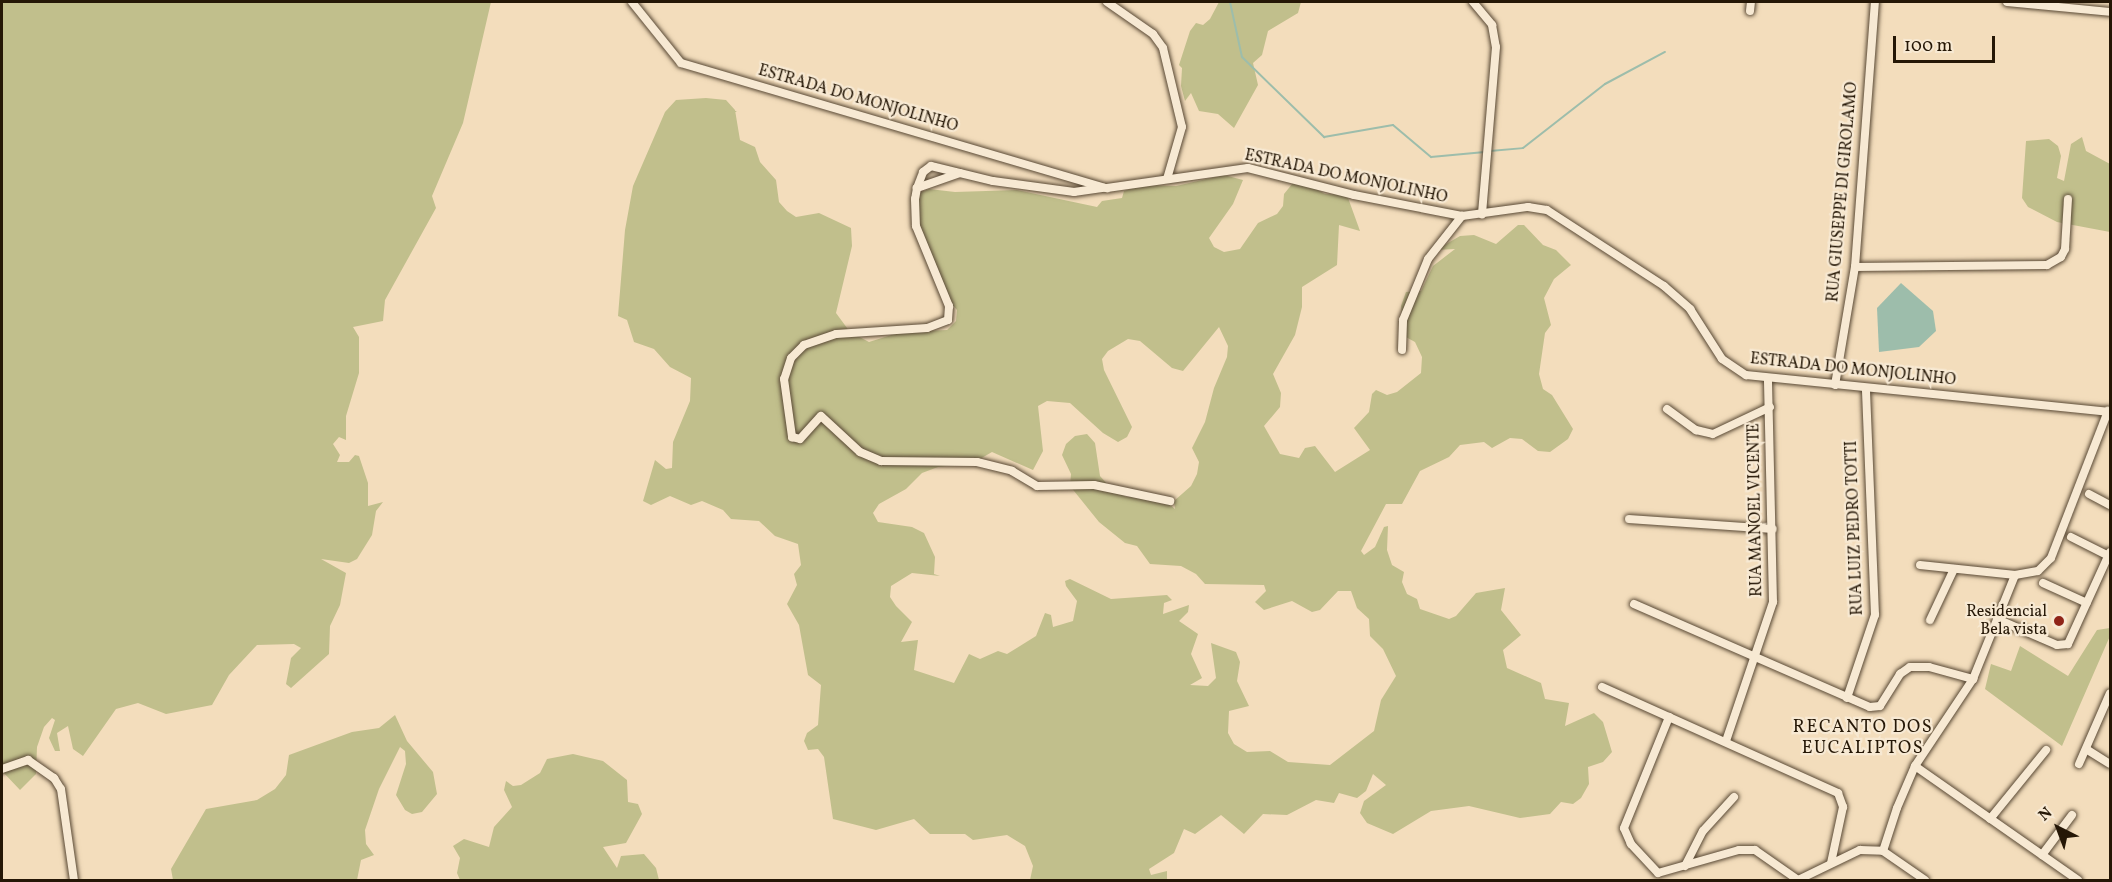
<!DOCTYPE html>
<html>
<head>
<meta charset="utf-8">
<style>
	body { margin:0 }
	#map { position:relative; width:2112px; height:882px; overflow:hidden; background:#f3ddbc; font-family:Vollkorn,serif }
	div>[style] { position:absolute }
	.green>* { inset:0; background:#c1bf8c }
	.water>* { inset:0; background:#9dbdab }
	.stream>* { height:2px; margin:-1px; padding:0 1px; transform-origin:1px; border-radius:1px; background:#9dbdab }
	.roads { filter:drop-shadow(0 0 2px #584834) drop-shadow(0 0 2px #584834) }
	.minor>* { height:8px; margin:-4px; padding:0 4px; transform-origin:4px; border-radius:4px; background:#f7e9d3 }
	.dots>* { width:16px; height:16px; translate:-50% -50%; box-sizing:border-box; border:3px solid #f7e9d3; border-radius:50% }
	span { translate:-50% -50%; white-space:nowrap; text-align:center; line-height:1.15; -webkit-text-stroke:4.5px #f7e9d3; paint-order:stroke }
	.street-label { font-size:16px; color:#251706 }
	.poi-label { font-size:16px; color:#251706 }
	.right { translate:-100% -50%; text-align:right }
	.neighbourhood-label { font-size:18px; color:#251706; letter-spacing:1.5px }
	.frame { position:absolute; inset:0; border:3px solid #251706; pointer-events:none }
	.north { position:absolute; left:2028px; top:798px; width:60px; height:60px; -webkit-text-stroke:4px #f7e9d3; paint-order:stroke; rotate:318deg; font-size:16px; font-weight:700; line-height:24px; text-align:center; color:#251706 }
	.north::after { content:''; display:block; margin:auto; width:21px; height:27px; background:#251706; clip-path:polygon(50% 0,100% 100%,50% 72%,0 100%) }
	.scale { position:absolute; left:1893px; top:36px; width:102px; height:27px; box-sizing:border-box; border:3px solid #251706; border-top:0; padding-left:8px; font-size:18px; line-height:21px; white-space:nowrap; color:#251706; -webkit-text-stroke:4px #f7e9d3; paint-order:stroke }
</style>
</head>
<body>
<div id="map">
	<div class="green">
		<div style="clip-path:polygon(2px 2px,491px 2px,463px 123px,432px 196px,436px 208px,385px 300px,383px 321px,353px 327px,359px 337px,359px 373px,346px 416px,346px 440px,339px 437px,333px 444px,340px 455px,337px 462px,349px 462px,355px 455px,359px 456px,368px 483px,368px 506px,383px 502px,376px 511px,372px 535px,357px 559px,349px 563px,321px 559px,346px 573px,340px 605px,330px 626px,329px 654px,291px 688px,286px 684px,291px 658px,301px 648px,294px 644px,257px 645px,229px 675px,212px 705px,166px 714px,138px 703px,116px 709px,83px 756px,73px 749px,68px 726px,57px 733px,60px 751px,55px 751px,49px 738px,55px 720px,52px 718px,44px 727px,37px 747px,36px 774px,20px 790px,2px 771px)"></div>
		<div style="clip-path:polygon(1219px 2px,1301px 2px,1298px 13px,1268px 31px,1262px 55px,1253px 63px,1258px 85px,1234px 128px,1218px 114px,1199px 111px,1191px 93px,1185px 101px,1181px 86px,1182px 68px,1179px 65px,1190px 31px,1196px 23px,1203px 25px,1210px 19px)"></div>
		<div style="clip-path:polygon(evenodd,706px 98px,726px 100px,735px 110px,740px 140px,755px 147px,760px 162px,776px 180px,779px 202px,787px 211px,796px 217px,819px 213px,851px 228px,852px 246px,836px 313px,850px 332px,869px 342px,901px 332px,947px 330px,956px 321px,957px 310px,949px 301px,918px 226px,919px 199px,921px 192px,929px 189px,955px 192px,1017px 190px,1097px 207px,1102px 201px,1122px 198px,1124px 191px,1142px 185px,1176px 186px,1224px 175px,1243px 180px,1233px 204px,1209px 238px,1214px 247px,1224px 252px,1240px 249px,1258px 223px,1277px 214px,1283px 206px,1284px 194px,1297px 178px,1325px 194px,1347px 195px,1360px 231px,1339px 225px,1337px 265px,1302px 287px,1302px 307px,1295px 335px,1273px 374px,1281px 393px,1280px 407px,1264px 426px,1280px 454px,1299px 458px,1305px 448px,1315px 446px,1335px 472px,1370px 450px,1354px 428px,1369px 412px,1372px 394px,1376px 390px,1387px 395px,1397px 392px,1421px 373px,1422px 357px,1415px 342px,1404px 336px,1401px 306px,1406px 292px,1421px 291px,1433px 266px,1455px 249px,1436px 250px,1460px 236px,1474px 235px,1496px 244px,1518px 225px,1524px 225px,1543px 245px,1556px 250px,1571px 265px,1554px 279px,1544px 298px,1551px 325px,1545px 333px,1539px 374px,1543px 389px,1552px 395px,1573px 429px,1568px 439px,1550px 452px,1538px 451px,1522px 439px,1510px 438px,1492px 448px,1484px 442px,1460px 445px,1449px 457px,1420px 471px,1402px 504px,1386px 504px,1361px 551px,1364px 555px,1375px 547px,1384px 527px,1388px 526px,1387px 550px,1392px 565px,1404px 572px,1402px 582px,1407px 594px,1417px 599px,1420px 609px,1449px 619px,1456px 616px,1476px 593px,1505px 588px,1501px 610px,1521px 635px,1503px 650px,1507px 668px,1541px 683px,1545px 699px,1569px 703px,1565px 726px,1594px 713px,1603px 722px,1612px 752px,1603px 762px,1588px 767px,1589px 784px,1581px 798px,1573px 804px,1561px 802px,1550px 814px,1520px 818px,1469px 806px,1431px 811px,1393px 834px,1367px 823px,1360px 813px,1364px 801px,1386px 785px,1373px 774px,1366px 791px,1357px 798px,1339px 793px,1334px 803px,1316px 800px,1287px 815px,1263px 814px,1244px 834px,1221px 815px,1195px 834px,1184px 829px,1174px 853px,1149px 869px,1151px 875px,1167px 871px,1167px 880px,1030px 880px,1033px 866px,1025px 846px,1007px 835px,973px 840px,965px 834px,930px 834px,914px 819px,876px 830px,833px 819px,824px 757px,818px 749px,808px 750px,804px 741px,807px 733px,818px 725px,821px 685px,808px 675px,799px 625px,787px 604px,797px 585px,794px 574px,801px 565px,798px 544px,775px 536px,759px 521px,731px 519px,723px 510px,702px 501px,691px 505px,670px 496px,651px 505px,643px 501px,655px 460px,666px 469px,672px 468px,673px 442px,690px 401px,691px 378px,670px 367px,654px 349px,634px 342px,627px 320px,618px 316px,625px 230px,633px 186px,665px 112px,676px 100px,706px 98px,1219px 327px,1228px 346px,1227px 357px,1214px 388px,1205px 422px,1192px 448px,1199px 462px,1197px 474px,1191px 486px,1174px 501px,1175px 509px,1160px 496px,1126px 497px,1108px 485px,1100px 476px,1095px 443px,1087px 434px,1075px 436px,1066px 444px,1062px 455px,1071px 474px,1070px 486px,1099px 522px,1125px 543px,1137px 546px,1150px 564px,1181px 566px,1196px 574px,1205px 584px,1264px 585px,1266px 591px,1255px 602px,1264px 610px,1292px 601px,1312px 612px,1320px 610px,1338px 591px,1351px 591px,1357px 608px,1369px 619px,1370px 636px,1383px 649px,1396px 676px,1381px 700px,1374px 731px,1330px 765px,1288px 762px,1270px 751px,1247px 752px,1234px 744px,1228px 733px,1229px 711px,1249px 706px,1237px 681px,1240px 662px,1236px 652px,1211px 643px,1216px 678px,1208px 686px,1190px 685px,1202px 678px,1191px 654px,1198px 634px,1179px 621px,1188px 612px,1189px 605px,1163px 614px,1164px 603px,1172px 600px,1167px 595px,1111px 599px,1070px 579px,1065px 581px,1066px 586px,1077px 601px,1073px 621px,1053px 627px,1051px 615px,1045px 613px,1036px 636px,1007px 654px,998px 651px,980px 659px,969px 654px,954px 683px,914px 670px,918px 640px,901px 642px,912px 622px,896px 606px,890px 597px,891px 586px,912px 573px,940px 576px,934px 574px,935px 557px,924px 533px,912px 527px,878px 522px,873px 513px,879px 504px,906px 489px,922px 473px,938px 467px,973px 463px,992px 452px,1033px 470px,1043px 451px,1038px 406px,1047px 401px,1070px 403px,1103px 433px,1118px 442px,1127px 437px,1132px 427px,1104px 370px,1102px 359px,1108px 351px,1128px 339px,1140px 341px,1172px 368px,1183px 371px,1219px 327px)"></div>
		<div style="clip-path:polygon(2082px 137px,2086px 151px,2110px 164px,2110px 232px,2057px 222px,2028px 207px,2022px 198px,2026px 141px,2049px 139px,2058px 146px,2061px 156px,2057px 178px,2064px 181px,2071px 144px)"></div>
		<div style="clip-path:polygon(2110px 628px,2110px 636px,2062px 746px,1985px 689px,1991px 664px,2011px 671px,2020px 646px,2068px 676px,2097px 630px)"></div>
		<div style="clip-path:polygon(395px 715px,407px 741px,433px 772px,437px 794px,422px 812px,412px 814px,405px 810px,396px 795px,406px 764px,405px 751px,400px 747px,379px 789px,365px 830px,366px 844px,374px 855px,361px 860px,357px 880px,173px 880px,171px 869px,206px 809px,257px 800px,275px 789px,286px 775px,289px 755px,352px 732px,379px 728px)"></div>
		<div style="clip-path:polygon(573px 754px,603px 761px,627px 780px,628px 802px,638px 804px,642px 814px,626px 843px,603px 847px,617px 868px,621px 856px,644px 854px,656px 868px,659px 880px,460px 880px,457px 873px,460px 858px,453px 846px,464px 839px,489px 847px,494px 827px,512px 807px,504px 790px,506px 781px,513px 786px,521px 785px,540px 773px,547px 759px)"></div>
	</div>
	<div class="water">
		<div style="clip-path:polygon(1901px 283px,1933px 311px,1936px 331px,1919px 347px,1879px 352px,1877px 308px)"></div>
	</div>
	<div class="stream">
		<div style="left:1230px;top:2px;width:56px;rotate:77.7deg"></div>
		<div style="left:1242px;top:57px;width:115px;rotate:44.3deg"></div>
		<div style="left:1324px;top:137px;width:70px;rotate:-9.9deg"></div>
		<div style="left:1393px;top:125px;width:50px;rotate:40.1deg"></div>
		<div style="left:1431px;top:157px;width:54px;rotate:-5.3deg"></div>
		<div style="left:1490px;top:151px;width:33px;rotate:-5deg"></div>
		<div style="left:1523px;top:148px;width:104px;rotate:-38deg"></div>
		<div style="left:1605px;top:84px;width:68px;rotate:-28.1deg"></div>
	</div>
	<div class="roads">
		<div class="minor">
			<div style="left:632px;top:2px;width:78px;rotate:51.2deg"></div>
			<div style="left:681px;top:63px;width:444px;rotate:16.4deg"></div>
			<div style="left:1107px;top:188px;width:142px;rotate:-8.1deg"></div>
			<div style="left:1248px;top:168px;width:109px;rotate:14.3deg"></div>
			<div style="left:1354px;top:195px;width:110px;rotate:11deg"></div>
			<div style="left:1462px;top:216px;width:67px;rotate:-7.8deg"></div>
			<div style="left:1528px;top:207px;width:19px;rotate:9deg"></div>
			<div style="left:1547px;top:210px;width:140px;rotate:33deg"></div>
			<div style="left:1664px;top:286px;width:35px;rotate:41deg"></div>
			<div style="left:1690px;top:309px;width:59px;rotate:57.4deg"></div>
			<div style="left:1722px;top:359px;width:29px;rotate:34deg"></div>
			<div style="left:1746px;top:375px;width:366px;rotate:5.8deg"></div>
			<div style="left:1107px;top:2px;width:56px;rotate:34.8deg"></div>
			<div style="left:1153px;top:34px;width:17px;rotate:54deg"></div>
			<div style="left:1163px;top:48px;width:81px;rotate:76.5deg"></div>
			<div style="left:1182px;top:127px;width:54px;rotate:106.1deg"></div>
			<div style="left:1473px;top:2px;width:30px;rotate:50deg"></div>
			<div style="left:1492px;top:25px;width:22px;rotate:80deg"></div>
			<div style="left:1496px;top:47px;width:168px;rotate:94.8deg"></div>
			<div style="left:2007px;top:2px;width:103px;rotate:5.5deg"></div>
			<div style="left:1750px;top:11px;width:9px;rotate:-84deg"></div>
			<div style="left:960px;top:173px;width:46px;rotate:160.8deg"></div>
			<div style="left:917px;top:188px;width:11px;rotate:100deg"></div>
			<div style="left:915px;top:199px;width:27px;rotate:88deg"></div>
			<div style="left:916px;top:226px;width:87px;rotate:67.6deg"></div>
			<div style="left:949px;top:306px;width:14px;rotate:94deg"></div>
			<div style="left:948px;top:320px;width:22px;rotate:159deg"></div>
			<div style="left:927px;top:328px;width:91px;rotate:176.2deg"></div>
			<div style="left:836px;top:334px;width:34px;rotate:161deg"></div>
			<div style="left:804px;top:345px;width:18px;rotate:135deg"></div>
			<div style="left:791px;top:358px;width:22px;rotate:108deg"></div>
			<div style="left:784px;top:379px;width:59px;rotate:82.1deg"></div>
			<div style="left:792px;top:437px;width:8px;rotate:14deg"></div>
			<div style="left:800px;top:439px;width:31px;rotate:-48deg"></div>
			<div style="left:821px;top:416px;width:53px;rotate:42.7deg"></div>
			<div style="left:860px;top:452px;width:23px;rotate:23deg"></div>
			<div style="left:881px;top:461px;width:96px;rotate:0.6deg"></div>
			<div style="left:977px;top:462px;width:36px;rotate:14deg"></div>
			<div style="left:1012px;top:471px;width:29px;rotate:31deg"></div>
			<div style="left:1037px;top:486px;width:57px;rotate:-1deg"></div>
			<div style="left:1094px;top:485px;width:78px;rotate:11.9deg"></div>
			<div style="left:917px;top:188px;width:17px;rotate:-69deg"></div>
			<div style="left:923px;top:172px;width:10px;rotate:-37deg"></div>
			<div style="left:931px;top:166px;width:64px;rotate:13.6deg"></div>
			<div style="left:993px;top:181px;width:82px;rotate:7.7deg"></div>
			<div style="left:1074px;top:192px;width:30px;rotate:-8deg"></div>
			<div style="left:1855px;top:267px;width:192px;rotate:-0.6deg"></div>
			<div style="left:2047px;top:265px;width:16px;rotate:-30deg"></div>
			<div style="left:2061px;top:257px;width:9px;rotate:-63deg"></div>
			<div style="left:2065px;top:249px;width:50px;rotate:-86.6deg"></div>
			<div style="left:1402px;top:350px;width:30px;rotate:-88deg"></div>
			<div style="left:1403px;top:320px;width:66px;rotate:-67.7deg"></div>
			<div style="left:1428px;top:259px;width:55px;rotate:-51.7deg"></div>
			<div style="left:1835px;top:385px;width:120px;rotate:-80.4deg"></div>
			<div style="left:1855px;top:267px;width:266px;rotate:-85.7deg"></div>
			<div style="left:1667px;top:409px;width:36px;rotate:36deg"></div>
			<div style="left:1696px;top:430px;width:17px;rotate:13deg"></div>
			<div style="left:1713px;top:434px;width:63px;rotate:-25.3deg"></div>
			<div style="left:2089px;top:494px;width:24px;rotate:28deg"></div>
			<div style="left:1629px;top:519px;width:144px;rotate:4deg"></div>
			<div style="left:2071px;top:537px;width:42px;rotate:26.6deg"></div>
			<div style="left:1920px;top:565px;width:96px;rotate:6deg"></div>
			<div style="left:2043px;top:583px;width:48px;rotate:24.4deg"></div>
			<div style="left:1634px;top:604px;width:257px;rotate:23.6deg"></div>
			<div style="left:1870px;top:707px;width:10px;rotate:-6deg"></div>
			<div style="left:1880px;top:706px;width:38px;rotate:-58deg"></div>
			<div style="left:1900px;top:674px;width:12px;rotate:-35deg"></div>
			<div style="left:1910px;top:667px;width:19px"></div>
			<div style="left:1929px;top:667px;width:46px;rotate:15.3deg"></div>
			<div style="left:1997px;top:619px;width:65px;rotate:23.4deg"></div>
			<div style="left:2057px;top:645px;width:11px;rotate:-5deg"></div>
			<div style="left:2068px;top:644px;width:101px;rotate:-65.5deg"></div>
			<div style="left:1930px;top:620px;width:56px;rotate:-64.8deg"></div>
			<div style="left:1602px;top:687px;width:259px;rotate:24.2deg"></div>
			<div style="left:1838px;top:793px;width:15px;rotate:70deg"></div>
			<div style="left:1843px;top:807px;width:57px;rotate:102.1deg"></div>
			<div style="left:1847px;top:698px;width:88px;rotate:-71.4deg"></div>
			<div style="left:1875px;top:615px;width:226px;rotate:-92.3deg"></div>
			<div style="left:1726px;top:741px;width:147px;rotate:-71.3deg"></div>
			<div style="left:1773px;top:602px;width:224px;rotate:-91.3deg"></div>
			<div style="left:2086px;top:749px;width:28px;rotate:32deg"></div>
			<div style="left:2079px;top:764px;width:77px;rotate:-66.4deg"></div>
			<div style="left:1915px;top:766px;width:199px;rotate:35deg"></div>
			<div style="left:2px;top:769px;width:28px;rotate:-19deg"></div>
			<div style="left:28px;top:760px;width:32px;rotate:35deg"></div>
			<div style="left:54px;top:778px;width:13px;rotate:58deg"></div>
			<div style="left:61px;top:789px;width:92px;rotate:81.9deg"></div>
			<div style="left:1990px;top:819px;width:89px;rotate:-50.9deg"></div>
			<div style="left:2042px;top:855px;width:50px;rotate:-53.1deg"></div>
			<div style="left:1685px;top:866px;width:39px;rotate:-63deg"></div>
			<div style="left:1703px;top:831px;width:46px;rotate:-47.6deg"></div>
			<div style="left:1658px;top:873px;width:40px;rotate:-133deg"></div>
			<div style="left:1631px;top:844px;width:17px;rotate:-114deg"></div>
			<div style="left:1624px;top:828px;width:120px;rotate:-67.9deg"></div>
			<div style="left:1658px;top:873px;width:84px;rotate:-15.9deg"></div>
			<div style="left:1739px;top:850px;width:16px"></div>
			<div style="left:1755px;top:850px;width:52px;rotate:34.9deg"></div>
			<div style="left:1798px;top:880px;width:69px;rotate:-25.8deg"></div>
			<div style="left:1860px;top:850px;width:23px;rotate:2deg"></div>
			<div style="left:1925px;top:880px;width:51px;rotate:-145.4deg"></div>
			<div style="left:1883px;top:851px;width:45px;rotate:-72deg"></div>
			<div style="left:1897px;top:808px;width:46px;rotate:-66.8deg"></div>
			<div style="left:1915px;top:766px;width:105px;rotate:-56.3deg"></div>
			<div style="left:1973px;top:679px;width:112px;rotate:-68deg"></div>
			<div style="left:2015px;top:575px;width:23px;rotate:-10deg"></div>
			<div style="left:2038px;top:571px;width:18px;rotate:-45deg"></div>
			<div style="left:2051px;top:558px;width:158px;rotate:-68.8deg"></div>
		</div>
	</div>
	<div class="dots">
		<div style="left:2059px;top:621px;background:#8f2418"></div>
	</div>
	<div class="street-label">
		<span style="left:858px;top:99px;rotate:16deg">ESTRADA DO MONJOLINHO</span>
		<span style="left:1346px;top:177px;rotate:12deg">ESTRADA DO MONJOLINHO</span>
		<span style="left:1843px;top:192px;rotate:-85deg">RUA GIUSEPPE DI GIROLAMO</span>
		<span style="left:1853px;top:370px;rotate:6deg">ESTRADA DO MONJOLINHO</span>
		<span style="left:1756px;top:510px;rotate:-91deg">RUA MANOEL VICENTE</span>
		<span style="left:1855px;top:528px;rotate:-92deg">RUA LUIZ PEDRO TOTTI</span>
	</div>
	<div class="poi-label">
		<span class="right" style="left:2047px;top:621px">Residencial<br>Bela vista</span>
	</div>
	<div class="neighbourhood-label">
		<span style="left:1863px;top:739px">RECANTO DOS<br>EUCALIPTOS</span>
	</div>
	<div class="frame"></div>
	<div class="north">N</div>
	<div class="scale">100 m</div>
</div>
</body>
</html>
